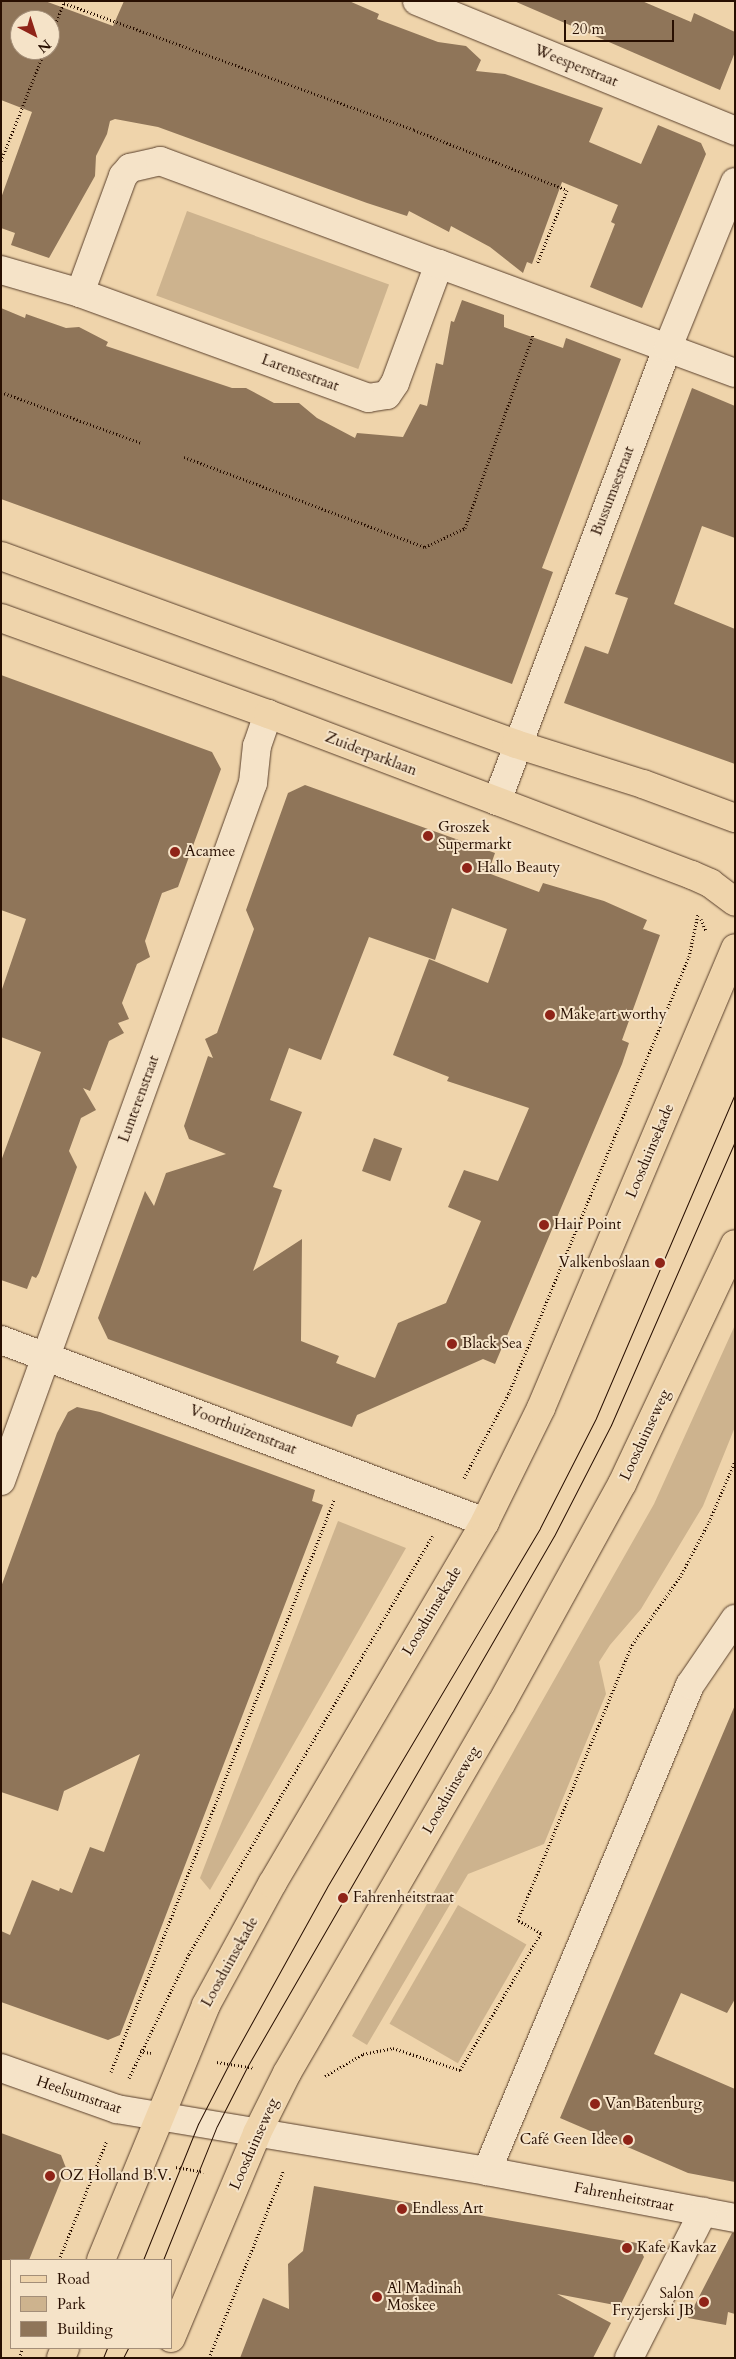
<!DOCTYPE html>
<html>
<head>
<meta charset="utf-8">
<style>
	body { margin:0 }
	#map { position:relative; width:736px; height:2359px; overflow:hidden; background:#efd4ab; font-family:Cardo,serif }
	div>[style] { position:absolute }
	.green>* { inset:0; background:#cdb38e; transform-origin:0 0 }
	.building>* { inset:0; background:#8f7559; transform-origin:0 0 }
	.path>* { height:3px; margin-top:-1.5px; transform-origin:0; background:repeating-linear-gradient(90deg,#280f01 0 1px,transparent 0 3.5px) }
	.roads { filter:drop-shadow(0 0 1px #5a402c) drop-shadow(0 0 1px #5a402c) }
	.minor>* { height:28px; margin:-14px; padding:0 14px; transform-origin:14px; border-radius:14px; background:#f5e3c8 }
	.major>* { height:28px; margin:-14px; padding:0 14px; transform-origin:14px; border-radius:14px; background:#efd4ab }
	.tram>* { height:1px; margin:-0.5px; padding:0 0.5px; transform-origin:0.5px; border-radius:0.5px; background:#280f01 }
	.dots>* { width:14px; height:14px; translate:-50% -50%; box-sizing:border-box; border:2px solid #f5e3c8; border-radius:50% }
	span { translate:-50% -50%; white-space:nowrap; text-align:center; line-height:1.15; -webkit-text-stroke:4px #f5e3c8; paint-order:stroke }
	.street-label { font-size:15px; color:#280f01 }
	.poi-label { font-size:15px; color:#280f01 }
	.left { translate:0 -50%; text-align:left }
	.right { translate:-100% -50%; text-align:right }
	.frame { position:absolute; inset:0; border:2px solid #280f01; pointer-events:none }
	.legend { position:absolute; left:10px; top:2259px; width:162px; height:90px; box-sizing:border-box; background:#f5e3c8; border:1px solid #a38e78; margin:0; padding:6px 9px; list-style:none; font-size:15px; color:#280f01 }
	.legend li { display:flex; align-items:center; gap:10px; height:25px }
	.legend b { width:25px; border:1px solid #a38e78 }
	.north { position:absolute; left:10px; top:10px; width:50px; height:50px; box-sizing:border-box; background:#f5e3c8; border:1px solid #a38e78; border-radius:50%; rotate:140deg; font-size:14px; font-weight:700; line-height:20px; text-align:center; color:#280f01 }
	.north::after { content:''; display:block; margin:auto; width:18px; height:22px; background:#8f2418; clip-path:polygon(50% 0,100% 100%,50% 72%,0 100%) }
	.scale { position:absolute; left:564px; top:20px; width:110px; height:22px; box-sizing:border-box; border:2px solid #280f01; border-top:0; padding-left:6px; font-size:15px; line-height:18px; white-space:nowrap; color:#280f01; -webkit-text-stroke:4px #f5e3c8; paint-order:stroke }
</style>
</head>
<body>
<div id="map">
	<div class="green">
		<div style="left:187px;top:211px;width:215px;height:90px;rotate:20deg"></div>
		<div style="clip-path:polygon(735px 1325px,735px 1427px,703px 1506px,641px 1609px,610px 1645px,599px 1662px,606px 1694px,544px 1844px,468px 1874px,367px 2045px,352px 2036px,654px 1504px)"></div>
		<div style="clip-path:polygon(338px 1521px,406px 1548px,210px 1890px,200px 1878px)"></div>
		<div style="left:458px;top:1905px;width:79px;height:137px;rotate:30deg"></div>
	</div>
	<div class="building">
		<div style="clip-path:polygon(evenodd,1px 1px,45px 1px,113px 26px,124px 1px,349px 1px,379px 14px,377px 19px,438px 42px,466px 46px,481px 60px,476px 71px,505px 74px,603px 108px,589px 142px,641px 164px,658px 125px,701px 143px,706px 154px,642px 308px,590px 287px,615px 224px,611px 222px,618px 205px,562px 182px,532px 264px,527px 262px,523px 273px,490px 247px,451px 226px,449px 232px,409px 211px,407px 216px,367px 203px,158px 127px,115px 119px,110px 121px,107px 134px,96px 156px,95px 176px,49px 258px,11px 245px,15px 233px,1px 228px,1px 198px,32px 112px,1px 100px,1px 1px,20px 20px,50px 20px,50px 50px,20px 50px,20px 20px)"></div>
		<div style="clip-path:polygon(514px 1px,642px 1px,691px 22px,694px 13px,735px 32px,735px 52px,720px 90px)"></div>
		<div style="clip-path:polygon(462px 300px,504px 315px,504px 327px,563px 348px,566px 338px,621px 359px,542px 568px,553px 572px,512px 684px,1px 499px,1px 308px,25px 318px,26px 314px,66px 328px,79px 327px,108px 342px,106px 346px,232px 388px,246px 388px,274px 403px,299px 403px,317px 418px,355px 438px,357px 433px,403px 437px,420px 404px,427px 406px,436px 363px,443px 365px,451px 321px,454px 322px)"></div>
		<div style="clip-path:polygon(692px 388px,735px 406px,735px 538px,702px 526px,674px 604px,735px 629px,735px 764px,564px 703px,585px 646px,608px 654px,628px 598px,615px 594px)"></div>
		<div style="clip-path:polygon(1px 675px,212px 752px,221px 769px,178px 887px,162px 893px,145px 941px,150px 957px,137px 964px,122px 1003px,129px 1019px,118px 1023px,124px 1033px,109px 1041px,90px 1091px,83px 1088px,96px 1110px,81px 1118px,69px 1151px,77px 1167px,39px 1273px,36px 1278px,32px 1276px,27px 1289px,1px 1280px,1px 1161px,41px 1052px,1px 1037px,1px 992px,26px 919px,1px 910px)"></div>
		<div style="clip-path:polygon(evenodd,305px 785px,495px 853px,488px 873px,539px 892px,543px 883px,604px 901px,647px 920px,643px 929px,660px 935px,622px 1040px,629px 1043px,622px 1064px,495px 1364px,483px 1359px,357px 1415px,352px 1427px,108px 1339px,98px 1318px,145px 1191px,154px 1206px,166px 1173px,226px 1154px,189px 1139px,184px 1126px,208px 1056px,213px 1058px,205px 1039px,217px 1033px,254px 929px,246px 910px,288px 793px,305px 785px,452px 908px,507px 929px,488px 983px,429px 959px,393px 1055px,449px 1077px,447px 1081px,529px 1108px,498px 1181px,464px 1170px,448px 1207px,481px 1221px,446px 1303px,398px 1323px,375px 1378px,336px 1363px,339px 1356px,301px 1341px,302px 1239px,253px 1271px,282px 1190px,273px 1187px,302px 1112px,270px 1100px,289px 1048px,321px 1060px,369px 937px,435px 960px,452px 908px)"></div>
		<div style="left:374px;top:1138px;width:30px;height:35px;rotate:20deg"></div>
		<div style="clip-path:polygon(77px 1407px,100px 1412px,315px 1490px,312px 1501px,323px 1505px,120px 2035px,108px 2040px,1px 2002px,1px 1931px,10px 1935px,32px 1880px,59px 1891px,60px 1888px,72px 1893px,90px 1847px,104px 1852px,140px 1754px,64px 1791px,58px 1811px,1px 1792px,1px 1587px,57px 1433px,68px 1412px)"></div>
		<div style="clip-path:polygon(735px 1705px,735px 1999px,727px 2013px,681px 1993px,654px 2054px,735px 2089px,735px 2182px,688px 2173px,560px 2118px)"></div>
		<div style="clip-path:polygon(1px 2133px,61px 2155px,66px 2168px,29px 2260px,1px 2260px)"></div>
		<div style="clip-path:polygon(314px 2186px,637px 2243px,644px 2257px,620px 2306px,557px 2294px,611px 2323px,593px 2358px,240px 2358px,263px 2298px,289px 2309px,288px 2264px,303px 2251px)"></div>
		<div style="clip-path:polygon(732px 2233px,735px 2233px,735px 2314px,728px 2312px,726px 2325px,688px 2318px)"></div>
	</div>
	<div class="path">
		<div style="left:50px;top:37px;width:37px;rotate:-68deg"></div>
		<div style="left:64px;top:3px;width:372px;rotate:19.9deg"></div>
		<div style="left:414px;top:130px;width:164px;rotate:21.4deg"></div>
		<div style="left:567px;top:190px;width:80px;rotate:112.1deg"></div>
		<div style="left:1px;top:161px;width:119px;rotate:-68.4deg"></div>
		<div style="left:1px;top:392px;width:149px;rotate:20deg"></div>
		<div style="left:184px;top:457px;width:257px;rotate:20.5deg"></div>
		<div style="left:425px;top:547px;width:44px;rotate:-25.4deg"></div>
		<div style="left:465px;top:528px;width:205px;rotate:-70.6deg"></div>
		<div style="left:701px;top:919px;width:13px;rotate:67deg"></div>
		<div style="left:464px;top:1478px;width:96px;rotate:-62.1deg"></div>
		<div style="left:509px;top:1393px;width:472px;rotate:-67.6deg"></div>
		<div style="left:689px;top:957px;width:44px;rotate:-78.2deg"></div>
		<div style="left:140px;top:2051px;width:11px;rotate:10deg"></div>
		<div style="left:217px;top:2062px;width:36px;rotate:9deg"></div>
		<div style="left:111px;top:2072px;width:614px;rotate:-68.7deg"></div>
		<div style="left:325px;top:2076px;width:44px;rotate:-30.1deg"></div>
		<div style="left:363px;top:2054px;width:31px;rotate:-11deg"></div>
		<div style="left:393px;top:2048px;width:71px;rotate:18.2deg"></div>
		<div style="left:460px;top:2070px;width:159px;rotate:-59.4deg"></div>
		<div style="left:541px;top:1933px;width:26px;rotate:-151deg"></div>
		<div style="left:518px;top:1920px;width:298px;rotate:-67.5deg"></div>
		<div style="left:632px;top:1645px;width:83px;rotate:-54.8deg"></div>
		<div style="left:680px;top:1577px;width:62px;rotate:-62.2deg"></div>
		<div style="left:709px;top:1522px;width:66px;rotate:-66.9deg"></div>
		<div style="left:129px;top:2078px;width:138px;rotate:-64.2deg"></div>
		<div style="left:189px;top:1954px;width:484px;rotate:-59.8deg"></div>
		<div style="left:176px;top:2167px;width:28px;rotate:10deg"></div>
		<div style="left:59px;top:2260px;width:129px;rotate:-68.2deg"></div>
		<div style="left:19px;top:2358px;width:11px;rotate:-68deg"></div>
		<div style="left:209px;top:2358px;width:202px;rotate:-68.3deg"></div>
	</div>
	<div class="roads">
		<div class="minor">
			<div style="left:417px;top:1px;width:344px;rotate:22.2deg"></div>
			<div style="left:1px;top:270px;width:82px;rotate:16.2deg"></div>
			<div style="left:80px;top:293px;width:307px;rotate:20deg"></div>
			<div style="left:368px;top:398px;width:19px;rotate:-9deg"></div>
			<div style="left:387px;top:395px;width:14px;rotate:-56deg"></div>
			<div style="left:395px;top:383px;width:127px;rotate:-69.7deg"></div>
			<div style="left:439px;top:264px;width:315px;rotate:20.2deg"></div>
			<div style="left:80px;top:293px;width:125px;rotate:-69.8deg"></div>
			<div style="left:123px;top:176px;width:11px;rotate:-49deg"></div>
			<div style="left:130px;top:168px;width:31px;rotate:-13deg"></div>
			<div style="left:160px;top:161px;width:297px;rotate:20.3deg"></div>
			<div style="left:497px;top:801px;width:485px;rotate:-69.4deg"></div>
			<div style="left:668px;top:347px;width:178px;rotate:-67.9deg"></div>
			<div style="left:1px;top:1340px;width:517px;rotate:20.61deg"></div>
			<div style="left:1px;top:1481px;width:742px;rotate:-70.15deg"></div>
			<div style="left:253px;top:783px;width:37px;rotate:-84deg"></div>
			<div style="left:257px;top:746px;width:34px;rotate:-71deg"></div>
			<div style="left:1px;top:2068px;width:123px;rotate:19.5deg"></div>
			<div style="left:117px;top:2109px;width:375px;rotate:9.5deg"></div>
			<div style="left:487px;top:2171px;width:252px;rotate:10.7deg"></div>
			<div style="left:487px;top:2171px;width:527px;rotate:-67.33deg"></div>
			<div style="left:690px;top:1685px;width:80px;rotate:-55.7deg"></div>
			<div style="left:629px;top:2358px;width:164px;rotate:-63.1deg"></div>
		</div>
		<div class="major">
			<div style="left:1px;top:556px;width:548px;rotate:20.05deg"></div>
			<div style="left:516px;top:744px;width:133px;rotate:17.5deg"></div>
			<div style="left:643px;top:784px;width:98px;rotate:20.3deg"></div>
			<div style="left:1px;top:618px;width:284px;rotate:19.8deg"></div>
			<div style="left:268px;top:714px;width:454px;rotate:20.8deg"></div>
			<div style="left:692px;top:875px;width:20px;rotate:24deg"></div>
			<div style="left:710px;top:883px;width:31px;rotate:37deg"></div>
			<div style="left:101px;top:2260px;width:276px;rotate:-67.6deg"></div>
			<div style="left:206px;top:2005px;width:138px;rotate:-61.4deg"></div>
			<div style="left:272px;top:1884px;width:420px;rotate:-59.5deg"></div>
			<div style="left:485px;top:1522px;width:127px;rotate:-63.8deg"></div>
			<div style="left:541px;top:1408px;width:499px;rotate:-67.1deg"></div>
			<div style="left:171px;top:2338px;width:222px;rotate:-67.2deg"></div>
			<div style="left:257px;top:2133px;width:67px;rotate:-63.4deg"></div>
			<div style="left:287px;top:2073px;width:427px;rotate:-59.9deg"></div>
			<div style="left:501px;top:1704px;width:251px;rotate:-61.2deg"></div>
			<div style="left:622px;top:1484px;width:265px;rotate:-64.8deg"></div>
			<div style="left:61px;top:2358px;width:11px;rotate:-68deg"></div>
		</div>
	</div>
	<div class="tram">
		<div style="left:143px;top:2260px;width:147px;rotate:-68deg"></div>
		<div style="left:198px;top:2124px;width:68px;rotate:-62.7deg"></div>
		<div style="left:229px;top:2064px;width:202px;rotate:-61deg"></div>
		<div style="left:327px;top:1887px;width:417px;rotate:-59.3deg"></div>
		<div style="left:540px;top:1528px;width:123px;rotate:-63deg"></div>
		<div style="left:596px;top:1418px;width:353px;rotate:-66.8deg"></div>
		<div style="left:163px;top:2260px;width:144px;rotate:-68.1deg"></div>
		<div style="left:217px;top:2126px;width:66px;rotate:-63deg"></div>
		<div style="left:247px;top:2067px;width:613px;rotate:-59.97deg"></div>
		<div style="left:554px;top:1536px;width:125px;rotate:-62.8deg"></div>
		<div style="left:611px;top:1425px;width:310px;rotate:-66.4deg"></div>
		<div style="left:103px;top:2358px;width:11px;rotate:-68deg"></div>
		<div style="left:123px;top:2358px;width:11px;rotate:-63deg"></div>
	</div>
	<div class="dots">
		<div style="left:428px;top:836px;background:#8f2418"></div>
		<div style="left:175px;top:852px;background:#8f2418"></div>
		<div style="left:467px;top:868px;background:#8f2418"></div>
		<div style="left:550px;top:1015px;background:#8f2418"></div>
		<div style="left:544px;top:1225px;background:#8f2418"></div>
		<div style="left:660px;top:1263px;background:#8f2418"></div>
		<div style="left:452px;top:1344px;background:#8f2418"></div>
		<div style="left:343px;top:1898px;background:#8f2418"></div>
		<div style="left:595px;top:2104px;background:#8f2418"></div>
		<div style="left:628px;top:2140px;background:#8f2418"></div>
		<div style="left:50px;top:2176px;background:#8f2418"></div>
		<div style="left:402px;top:2209px;background:#8f2418"></div>
		<div style="left:627px;top:2248px;background:#8f2418"></div>
		<div style="left:377px;top:2297px;background:#8f2418"></div>
		<div style="left:704px;top:2302px;background:#8f2418"></div>
	</div>
	<div class="street-label">
		<span style="left:576px;top:66px;rotate:22deg">Weesperstraat</span>
		<span style="left:300px;top:373px;rotate:20deg">Larensestraat</span>
		<span style="left:613px;top:491px;rotate:-69deg">Bussumsestraat</span>
		<span style="left:371px;top:754px;rotate:21deg">Zuiderparklaan</span>
		<span style="left:139px;top:1099px;rotate:-70deg">Lunterenstraat</span>
		<span style="left:650px;top:1151px;rotate:-67deg">Loosduinsekade</span>
		<span style="left:243px;top:1430px;rotate:21deg">Voorthuizenstraat</span>
		<span style="left:645px;top:1435px;rotate:-65deg">Loosduinseweg</span>
		<span style="left:432px;top:1611px;rotate:-59deg">Loosduinsekade</span>
		<span style="left:451px;top:1790px;rotate:-60deg">Loosduinseweg</span>
		<span style="left:230px;top:1962px;rotate:-61deg">Loosduinsekade</span>
		<span style="left:79px;top:2095px;rotate:19deg">Heelsumstraat</span>
		<span style="left:254px;top:2144px;rotate:-66deg">Loosduinseweg</span>
		<span style="left:624px;top:2197px;rotate:11deg">Fahrenheitstraat</span>
	</div>
	<div class="poi-label">
		<span class="left" style="left:438px;top:836px">Groszek<br>Supermarkt</span>
		<span class="left" style="left:185px;top:852px">Acamee</span>
		<span class="left" style="left:477px;top:868px">Hallo Beauty</span>
		<span class="left" style="left:560px;top:1015px">Make art worthy</span>
		<span class="left" style="left:554px;top:1225px">Hair Point</span>
		<span class="right" style="left:650px;top:1263px">Valkenboslaan</span>
		<span class="left" style="left:462px;top:1344px">Black Sea</span>
		<span class="left" style="left:353px;top:1898px">Fahrenheitstraat</span>
		<span class="left" style="left:605px;top:2104px">Van Batenburg</span>
		<span class="right" style="left:618px;top:2140px">Café Geen Idee</span>
		<span class="left" style="left:60px;top:2176px">OZ Holland B.V.</span>
		<span class="left" style="left:412px;top:2209px">Endless Art</span>
		<span class="left" style="left:637px;top:2248px">Kafe Kavkaz</span>
		<span class="left" style="left:387px;top:2297px">Al Madinah<br>Moskee</span>
		<span class="right" style="left:694px;top:2302px">Salon<br>Fryzjerski JB</span>
	</div>
	<div class="frame"></div>
	<ul class="legend">
	<li><b style="height:6px;background:#efd4ab"></b>Road</li>
	<li><b style="height:14px;background:#cdb38e"></b>Park</li>
	<li><b style="height:14px;background:#8f7559"></b>Building</li>
	</ul>
	<div class="north">N</div>
	<div class="scale">20 m</div>
</div>
</body>
</html>
